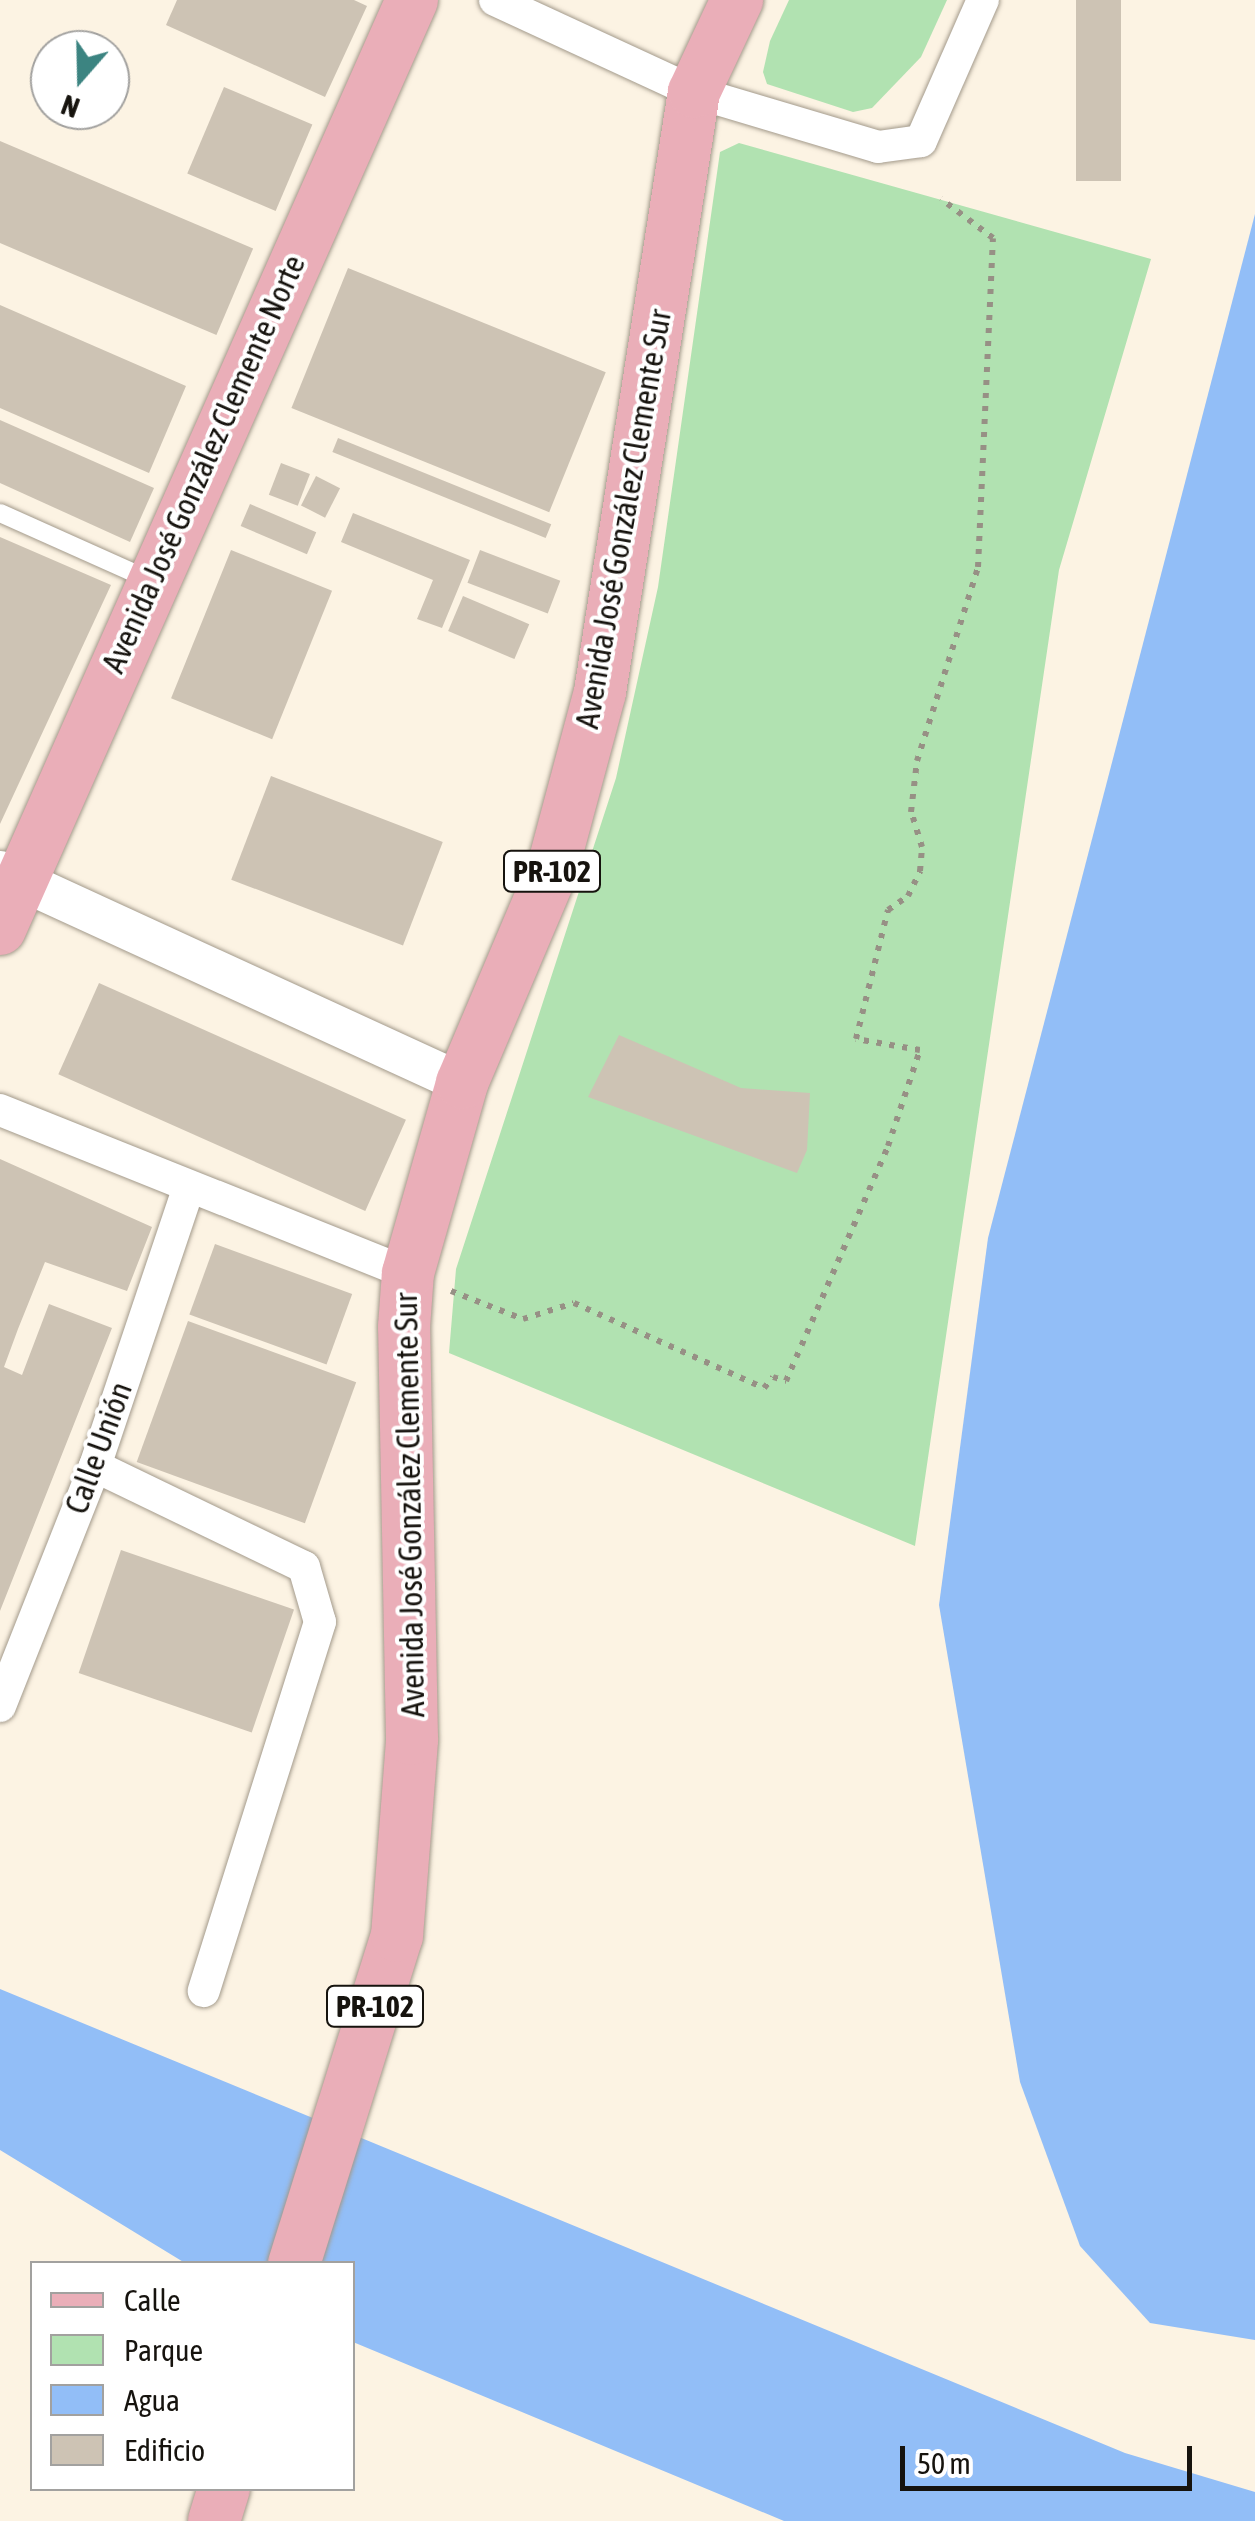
<!DOCTYPE html>
<html>
<head>
<meta charset="utf-8">
<style>
	body { margin:0 }
	#map { position:relative; width:1255px; height:2521px; overflow:hidden; background:#fcf3e3; font-family:"Asap Condensed",sans-serif }
	div>[style] { position:absolute }
	.green>* { inset:0; background:#b1e2b1 }
	.water>* { inset:0; background:#92bef7 }
	.building>* { inset:0; background:#cdc3b4; transform-origin:0 0 }
	.path>* { height:6px; margin-top:-3px; transform-origin:0; background:repeating-linear-gradient(90deg,#979085 0 5px,transparent 0 13px) }
	.roads { filter:drop-shadow(0 0 2px #a39a8b) drop-shadow(0 0 2px #a39a8b) }
	.service>* { height:18px; margin:-9px; padding:0 9px; transform-origin:9px; border-radius:9px; background:#fff }
	.minor>* { height:32px; margin:-16px; padding:0 16px; transform-origin:16px; border-radius:16px; background:#fff }
	.tertiary>* { height:40px; margin:-20px; padding:0 20px; transform-origin:20px; border-radius:20px; background:#fff }
	.primary>* { height:52px; margin:-26px; padding:0 26px; transform-origin:26px; border-radius:26px; background:#eaaeb8 }
	span { translate:-50% -50%; white-space:nowrap; text-align:center; line-height:1.15; -webkit-text-stroke:8px #fff; paint-order:stroke }
	.shield-label span { padding:2px 8px; background:#fff; border:2px solid; border-radius:8px; -webkit-text-stroke-width:0 }
	.shield-label { font-size:30px; color:#16130e; font-weight:700 }
	.street-label { font-size:32px; color:#16130e }
	.legend { position:absolute; left:30px; top:2261px; width:325px; height:230px; box-sizing:border-box; background:#fff; border:2px solid #a2a19f; margin:0; padding:12px 18px; list-style:none; font-size:30px; color:#16130e }
	.legend li { display:flex; align-items:center; gap:20px; height:50px }
	.legend b { width:50px; border:2px solid #a2a19f }
	.north { position:absolute; left:30px; top:30px; width:100px; height:100px; box-sizing:border-box; background:#fff; border:2px solid #a2a19f; border-radius:50%; rotate:200deg; font-size:28px; font-weight:700; line-height:40px; text-align:center; color:#16130e }
	.north::after { content:''; display:block; margin:auto; width:35px; height:45px; background:#3c8481; clip-path:polygon(50% 0,100% 100%,50% 72%,0 100%) }
	.scale { position:absolute; left:900px; top:2446px; width:292px; height:45px; box-sizing:border-box; border:5px solid #16130e; border-top:0; padding-left:12px; font-size:30px; line-height:35px; white-space:nowrap; color:#16130e; -webkit-text-stroke:8px #fff; paint-order:stroke }
</style>
</head>
<body>
<div id="map">
	<div class="green">
		<div style="clip-path:polygon(789px 0,947px 0,921px 57px,872px 108px,853px 112px,767px 84px,763px 72px,770px 41px)"></div>
		<div style="clip-path:polygon(739px 143px,1151px 259px,1059px 570px,915px 1546px,449px 1353px,456px 1269px,616px 778px,658px 587px,720px 152px)"></div>
	</div>
	<div class="water">
		<div style="clip-path:polygon(1255px 214px,1255px 2340px,1150px 2323px,1080px 2246px,1020px 2082px,939px 1605px,988px 1238px)"></div>
		<div style="clip-path:polygon(0 1989px,1125px 2453px,1255px 2492px,1255px 2521px,784px 2521px,353px 2342px,352px 2264px,185px 2263px,0 2150px)"></div>
	</div>
	<div class="building">
		<div style="clip-path:polygon(177px 0,354px 0,367px 6px,325px 97px,166px 25px)"></div>
		<div style="left:1076px;top:0;width:45px;height:181px"></div>
		<div style="left:224px;top:87px;width:96px;height:94px;rotate:23deg"></div>
		<div style="left:0;top:141px;width:275px;height:94px;rotate:23deg"></div>
		<div style="left:348px;top:268px;width:278px;height:151px;rotate:22deg"></div>
		<div style="clip-path:polygon(0 305px,186px 386px,149px 473px,0 408px)"></div>
		<div style="clip-path:polygon(0 420px,154px 488px,130px 542px,0 483px)"></div>
		<div style="left:338px;top:438px;width:230px;height:15px;rotate:22deg"></div>
		<div style="left:281px;top:463px;width:31px;height:34px;rotate:21deg"></div>
		<div style="left:316px;top:476px;width:27px;height:33px;rotate:27deg"></div>
		<div style="left:250px;top:504px;width:72px;height:24px;rotate:23deg"></div>
		<div style="clip-path:polygon(353px 513px,470px 560px,442px 628px,417px 619px,433px 580px,341px 542px)"></div>
		<div style="clip-path:polygon(0 537px,111px 585px,0 824px)"></div>
		<div style="left:231px;top:550px;width:109px;height:160px;rotate:22deg"></div>
		<div style="left:480px;top:550px;width:86px;height:35px;rotate:21deg"></div>
		<div style="left:463px;top:596px;width:72px;height:38px;rotate:23deg"></div>
		<div style="left:271px;top:776px;width:184px;height:111px;rotate:21deg"></div>
		<div style="left:99px;top:983px;width:336px;height:100px;rotate:24deg"></div>
		<div style="clip-path:polygon(619px 1035px,741px 1088px,810px 1093px,807px 1150px,797px 1173px,588px 1097px)"></div>
		<div style="clip-path:polygon(0 1159px,152px 1227px,127px 1291px,45px 1262px,18px 1329px,4px 1367px,22px 1375px,49px 1304px,112px 1328px,0 1611px)"></div>
		<div style="left:215px;top:1244px;width:146px;height:75px;rotate:20deg"></div>
		<div style="left:188px;top:1321px;width:179px;height:150px;rotate:20deg"></div>
		<div style="left:121px;top:1550px;width:183px;height:130px;rotate:19deg"></div>
	</div>
	<div class="path">
		<div style="left:451px;top:1291px;width:77px;rotate:21.3deg"></div>
		<div style="left:523px;top:1319px;width:53px;rotate:-17.4deg"></div>
		<div style="left:574px;top:1303px;width:208px;rotate:24.1deg"></div>
		<div style="left:764px;top:1388px;width:14px;rotate:-51deg"></div>
		<div style="left:773px;top:1377px;width:14px;rotate:17deg"></div>
		<div style="left:786px;top:1381px;width:256px;rotate:-66.5deg"></div>
		<div style="left:888px;top:1146px;width:101px;rotate:-71.6deg"></div>
		<div style="left:920px;top:1050px;width:65px;rotate:-170.2deg"></div>
		<div style="left:856px;top:1039px;width:133px;rotate:-76.1deg"></div>
		<div style="left:888px;top:910px;width:24px;rotate:-35deg"></div>
		<div style="left:908px;top:896px;width:28px;rotate:-64deg"></div>
		<div style="left:920px;top:871px;width:24px;rotate:-85deg"></div>
		<div style="left:922px;top:847px;width:37px;rotate:-107deg"></div>
		<div style="left:911px;top:812px;width:51px;rotate:-83.3deg"></div>
		<div style="left:917px;top:761px;width:203px;rotate:-72.5deg"></div>
		<div style="left:978px;top:567px;width:329px;rotate:-87.4deg"></div>
		<div style="left:993px;top:238px;width:65px;rotate:-143.1deg"></div>
	</div>
	<div class="roads">
		<div class="service">
			<div style="left:0;top:513px;width:164px;rotate:24.1deg"></div>
		</div>
		<div class="minor">
			<div style="left:495px;top:0;width:219px;rotate:24.8deg"></div>
			<div style="left:694px;top:92px;width:192px;rotate:16.6deg"></div>
			<div style="left:878px;top:147px;width:43px;rotate:-7.9deg"></div>
			<div style="left:921px;top:141px;width:154px;rotate:-66.3deg"></div>
			<div style="left:0;top:1110px;width:439px;rotate:21.8deg"></div>
			<div style="left:95px;top:1466px;width:232px;rotate:25.8deg"></div>
			<div style="left:304px;top:1567px;width:57px;rotate:73.8deg"></div>
			<div style="left:320px;top:1622px;width:387px;rotate:107.5deg"></div>
			<div style="left:0;top:1706px;width:258px;rotate:-68.4deg"></div>
			<div style="left:95px;top:1466px;width:294px;rotate:-71.4deg"></div>
		</div>
		<div class="tertiary">
			<div style="left:0;top:871px;width:508px;rotate:24.65deg"></div>
		</div>
		<div class="primary">
			<div style="left:0;top:929px;width:1016px;rotate:-66.08deg"></div>
			<div style="left:294px;top:2264px;width:344px;rotate:-72.6deg"></div>
			<div style="left:397px;top:1936px;width:198px;rotate:-85.6deg"></div>
			<div style="left:412px;top:1739px;width:412px;rotate:-91.1deg"></div>
			<div style="left:404px;top:1327px;width:54px;rotate:-85.8deg"></div>
			<div style="left:408px;top:1273px;width:198px;rotate:-74.1deg"></div>
			<div style="left:462px;top:1083px;width:230px;rotate:-67deg"></div>
			<div style="left:552px;top:871px;width:185px;rotate:-75deg"></div>
			<div style="left:600px;top:692px;width:607px;rotate:-81.1deg"></div>
			<div style="left:694px;top:92px;width:102px;rotate:-64.9deg"></div>
			<div style="left:214px;top:2521px;width:34px;rotate:-73deg"></div>
		</div>
	</div>
	<div class="shield-label">
		<span style="left:552px;top:871px">PR-102</span>
		<span style="left:375px;top:2006px">PR-102</span>
	</div>
	<div class="street-label">
		<span style="left:204px;top:464px;rotate:-66deg">Avenida José González Clemente Norte</span>
		<span style="left:624px;top:519px;rotate:-80deg">Avenida José González Clemente Sur</span>
		<span style="left:99px;top:1448px;rotate:-70deg">Calle Unión</span>
		<span style="left:410px;top:1505px;rotate:-91deg">Avenida José González Clemente Sur</span>
	</div>
	<ul class="legend">
	<li><b style="height:12px;background:#eaaeb8"></b>Calle</li>
	<li><b style="height:28px;background:#b1e2b1"></b>Parque</li>
	<li><b style="height:28px;background:#92bef7"></b>Agua</li>
	<li><b style="height:28px;background:#cdc3b4"></b>Edificio</li>
	</ul>
	<div class="north">N</div>
	<div class="scale">50 m</div>
</div>
</body>
</html>
